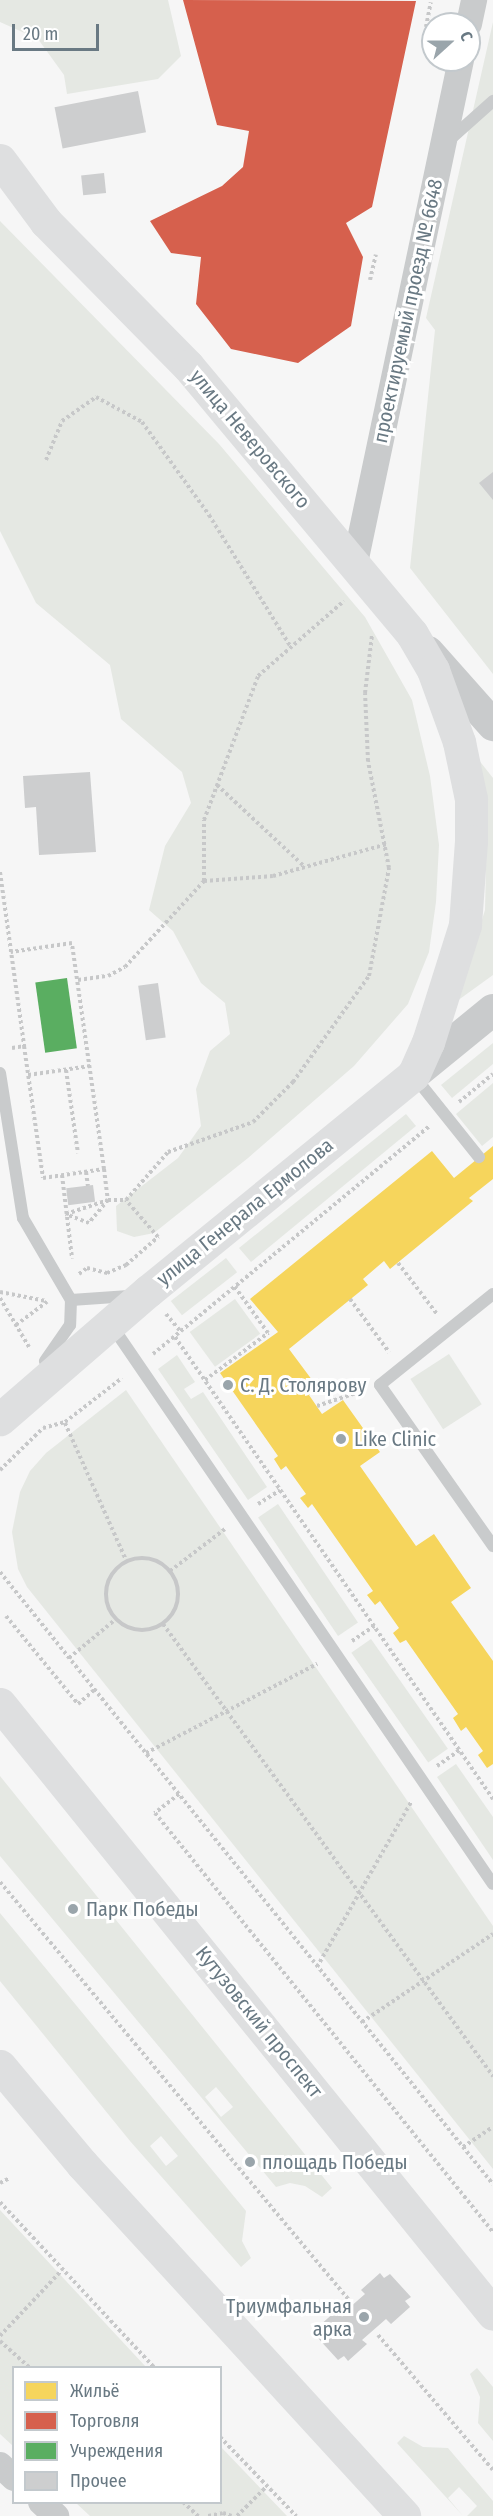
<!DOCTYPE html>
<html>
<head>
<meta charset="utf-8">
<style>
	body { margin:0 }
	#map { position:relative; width:493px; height:2516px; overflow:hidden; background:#f6f6f6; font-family:"Fira Sans Condensed",sans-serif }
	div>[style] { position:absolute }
	.green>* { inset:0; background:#e5e8e3; transform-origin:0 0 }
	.homes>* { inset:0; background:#f6d55c }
	.shops>* { inset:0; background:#d6604d }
	.public>* { inset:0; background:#5aae61; transform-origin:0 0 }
	.building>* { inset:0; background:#cdcecf; transform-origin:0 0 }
	.path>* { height:4px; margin-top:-2px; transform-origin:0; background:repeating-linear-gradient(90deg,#c7c8c9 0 3px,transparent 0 6px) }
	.path>.ring { margin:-2px; padding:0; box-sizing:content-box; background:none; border:4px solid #c7c8c9; border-radius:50% }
	.service>* { height:12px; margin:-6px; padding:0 6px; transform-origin:6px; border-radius:6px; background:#c9cbcc }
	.minor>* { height:26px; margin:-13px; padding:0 13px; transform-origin:13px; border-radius:13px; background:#c9cbcc }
	.tertiary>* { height:32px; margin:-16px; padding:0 16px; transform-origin:16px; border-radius:16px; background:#c9cbcc }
	.secondary>* { height:33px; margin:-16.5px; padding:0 16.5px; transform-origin:16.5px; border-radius:16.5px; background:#dedfe0 }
	.primary>* { height:33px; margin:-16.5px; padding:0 16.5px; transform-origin:16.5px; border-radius:16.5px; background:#dedfe0 }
	.dots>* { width:16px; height:16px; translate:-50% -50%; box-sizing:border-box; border:3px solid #fff; border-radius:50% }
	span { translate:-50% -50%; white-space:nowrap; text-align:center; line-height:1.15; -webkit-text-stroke:6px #fff; paint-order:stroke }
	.street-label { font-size:20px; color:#697983 }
	.poi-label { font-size:20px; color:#697983 }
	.left { translate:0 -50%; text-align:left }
	.right { translate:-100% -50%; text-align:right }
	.legend { position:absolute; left:12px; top:2366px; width:210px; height:138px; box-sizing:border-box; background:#fff; border:2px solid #c3c9cd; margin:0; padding:8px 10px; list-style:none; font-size:18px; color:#697983 }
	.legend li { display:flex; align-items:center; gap:12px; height:30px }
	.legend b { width:30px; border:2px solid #c3c9cd }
	.north { position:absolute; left:421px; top:12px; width:60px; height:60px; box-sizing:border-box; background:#fff; border:2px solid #c3c9cd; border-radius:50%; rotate:69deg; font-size:16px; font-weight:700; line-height:24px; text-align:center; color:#697983 }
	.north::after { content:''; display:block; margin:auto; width:21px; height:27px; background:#9aa5ab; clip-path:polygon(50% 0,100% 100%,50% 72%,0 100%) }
	.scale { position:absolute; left:12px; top:24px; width:87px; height:27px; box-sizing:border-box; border:3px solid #697983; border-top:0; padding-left:8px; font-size:18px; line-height:21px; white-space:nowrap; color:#697983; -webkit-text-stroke:4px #fff; paint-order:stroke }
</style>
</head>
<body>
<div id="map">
	<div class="green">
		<div style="clip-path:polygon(0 0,168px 0,181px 56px,158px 79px,67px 94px,64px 75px,38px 39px,0 22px)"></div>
		<div style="clip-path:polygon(493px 22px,493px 674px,410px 568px,435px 330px,426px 318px)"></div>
		<div style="clip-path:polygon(0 221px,219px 444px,365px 617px,412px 700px,430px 776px,439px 845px,436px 902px,429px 952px,408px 1004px,354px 1066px,248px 1158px,154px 1233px,134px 1237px,117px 1231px,116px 1206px,178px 1158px,201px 1126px,196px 1089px,210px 1051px,230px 1034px,225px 1003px,201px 983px,173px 931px,149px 910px,165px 846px,191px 803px,182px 772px,121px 719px,110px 665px,36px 603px,0 531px)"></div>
		<div style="clip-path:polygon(478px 759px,493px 778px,493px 975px,457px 1001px,485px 910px,487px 824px)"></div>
		<div style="clip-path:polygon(493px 1043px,493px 1064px,452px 1098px,441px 1085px)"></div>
		<div style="clip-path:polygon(493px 1083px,493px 1137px,482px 1146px,456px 1114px)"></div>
		<div style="clip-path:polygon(406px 1114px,416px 1126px,251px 1262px,239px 1248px)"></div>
		<div style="left:226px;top:1258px;width:18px;height:70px;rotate:52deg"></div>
		<div style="left:235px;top:1299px;width:43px;height:56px;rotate:54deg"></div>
		<div style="left:449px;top:1354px;width:60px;height:46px;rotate:57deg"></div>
		<div style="clip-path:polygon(177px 1355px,195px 1382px,184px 1389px,191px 1399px,203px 1392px,267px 1487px,248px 1500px,158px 1369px)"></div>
		<div style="clip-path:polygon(126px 1390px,493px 1926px,493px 2169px,27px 1587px,18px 1569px,12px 1532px,20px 1492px,30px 1471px,46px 1453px)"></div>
		<div style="left:278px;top:1504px;width:143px;height:24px;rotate:56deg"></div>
		<div style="left:371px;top:1639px;width:134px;height:24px;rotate:55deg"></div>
		<div style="clip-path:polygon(456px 1764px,493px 1817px,493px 1860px,437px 1777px)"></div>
		<div style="clip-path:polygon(evenodd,0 1776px,332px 2188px,322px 2197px,305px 2186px,290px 2183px,276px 2187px,0 1856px,0 1776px,216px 2087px,233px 2107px,221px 2117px,205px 2097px,216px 2087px)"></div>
		<div style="clip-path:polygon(evenodd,0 1913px,246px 2211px,242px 2241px,251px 2258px,241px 2267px,130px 2141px,0 1981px,0 1913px,161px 2136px,178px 2156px,166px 2166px,150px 2146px,161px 2136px)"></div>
		<div style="clip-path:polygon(0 2210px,146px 2367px,14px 2368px,13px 2446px,0 2434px)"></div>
		<div style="clip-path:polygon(477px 2368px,493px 2387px,493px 2441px,478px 2423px,480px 2397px,470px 2374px)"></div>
		<div style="clip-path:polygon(404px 2436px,423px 2447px,448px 2448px,493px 2501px,493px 2516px,467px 2516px,477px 2506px,459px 2487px,448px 2498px,463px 2516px,397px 2443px)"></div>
		<div style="clip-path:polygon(221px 2447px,287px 2516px,90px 2516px,76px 2503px,220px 2502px)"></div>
	</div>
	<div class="homes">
		<div style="clip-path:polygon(493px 1146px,493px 1179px,469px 1198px,473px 1201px,390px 1269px,384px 1261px,363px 1279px,368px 1285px,289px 1349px,318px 1388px,309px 1395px,322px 1414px,343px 1400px,380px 1452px,360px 1466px,416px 1546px,434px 1534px,471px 1588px,451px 1602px,493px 1661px,493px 1764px,487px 1768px,478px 1755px,483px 1751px,466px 1727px,461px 1731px,453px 1718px,458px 1714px,406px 1640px,400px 1643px,393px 1633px,399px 1628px,380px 1601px,375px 1605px,367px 1595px,373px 1591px,312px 1504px,308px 1508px,300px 1498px,306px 1494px,286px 1466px,281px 1470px,274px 1459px,278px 1456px,220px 1373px,278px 1332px,250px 1299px,432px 1151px,454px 1178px)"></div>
	</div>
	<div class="shops">
		<div style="clip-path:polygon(183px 0,416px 1px,372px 207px,346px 223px,363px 257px,351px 326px,298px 363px,231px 349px,196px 304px,201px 257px,171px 253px,150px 221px,222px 186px,243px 167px,249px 131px,217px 125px)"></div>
	</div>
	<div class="public">
		<div style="left:67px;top:978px;width:71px;height:32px;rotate:82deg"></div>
	</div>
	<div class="building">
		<div style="left:138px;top:91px;width:42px;height:85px;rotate:79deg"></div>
		<div style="left:104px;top:173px;width:20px;height:23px;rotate:84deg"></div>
		<div style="clip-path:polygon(493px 472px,493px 500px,479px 483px)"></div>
		<div style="clip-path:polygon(90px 772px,96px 852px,39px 855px,36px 807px,25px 808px,23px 776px)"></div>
		<div style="left:158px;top:983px;width:55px;height:20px;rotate:82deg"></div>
		<div style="left:93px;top:1185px;width:17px;height:27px;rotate:83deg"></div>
		<div style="clip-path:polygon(380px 2273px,384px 2278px,390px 2274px,411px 2297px,405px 2301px,410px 2307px,391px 2324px,386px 2319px,362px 2340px,367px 2344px,348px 2361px,344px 2356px,338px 2360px,317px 2337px,322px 2333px,318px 2327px,337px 2310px,341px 2315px,365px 2294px,361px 2290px)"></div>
	</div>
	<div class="path">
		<div style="left:426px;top:27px;width:25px;rotate:-79deg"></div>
		<div style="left:370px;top:280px;width:26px;rotate:-77deg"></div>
		<div style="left:46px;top:460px;width:42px;rotate:-67.7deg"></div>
		<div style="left:62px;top:421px;width:42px;rotate:-35.2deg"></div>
		<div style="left:96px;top:397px;width:52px;rotate:28.5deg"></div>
		<div style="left:142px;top:422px;width:115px;rotate:54.2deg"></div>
		<div style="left:209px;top:515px;width:155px;rotate:58.2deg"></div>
		<div style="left:217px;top:785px;width:120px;rotate:43deg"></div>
		<div style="left:0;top:872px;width:176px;rotate:82.1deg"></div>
		<div style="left:24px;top:1046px;width:133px;rotate:81.8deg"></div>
		<div style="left:43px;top:1178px;width:62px;rotate:-8.4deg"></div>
		<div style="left:104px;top:1169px;width:228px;rotate:-98.1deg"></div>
		<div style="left:72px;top:943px;width:62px;rotate:171.6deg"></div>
		<div style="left:204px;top:881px;width:69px;rotate:-4.1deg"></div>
		<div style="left:273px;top:876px;width:118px;rotate:-15.7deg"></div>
		<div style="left:78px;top:980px;width:30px;rotate:-8deg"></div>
		<div style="left:108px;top:976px;width:19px;rotate:-28deg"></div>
		<div style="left:125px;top:967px;width:117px;rotate:-47.4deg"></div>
		<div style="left:204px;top:881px;width:61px;rotate:-90deg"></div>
		<div style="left:204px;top:820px;width:154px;rotate:-69.4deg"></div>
		<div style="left:258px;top:676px;width:114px;rotate:-41.1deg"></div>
		<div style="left:12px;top:1048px;width:12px;rotate:-9deg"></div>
		<div style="left:66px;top:1070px;width:84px;rotate:81.8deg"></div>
		<div style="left:28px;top:1075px;width:63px;rotate:-8.3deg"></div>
		<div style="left:459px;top:1102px;width:44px;rotate:-39.5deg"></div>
		<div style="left:104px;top:1169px;width:31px;rotate:83deg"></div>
		<div style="left:108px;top:1200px;width:18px"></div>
		<div style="left:126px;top:1200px;width:64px;rotate:-48.8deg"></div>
		<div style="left:168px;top:1152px;width:90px;rotate:-19.4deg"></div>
		<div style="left:253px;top:1122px;width:57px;rotate:-45deg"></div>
		<div style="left:293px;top:1082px;width:130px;rotate:-54.4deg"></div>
		<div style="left:369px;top:976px;width:110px;rotate:-79.5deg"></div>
		<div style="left:389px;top:868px;width:109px;rotate:-101.1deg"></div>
		<div style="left:368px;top:761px;width:68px;rotate:-92.5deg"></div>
		<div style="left:365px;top:693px;width:58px;rotate:-83.1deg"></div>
		<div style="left:86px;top:1172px;width:14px;rotate:82deg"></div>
		<div style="left:62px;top:1175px;width:84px;rotate:83.1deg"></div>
		<div style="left:108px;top:1200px;width:30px;rotate:130deg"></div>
		<div style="left:89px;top:1223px;width:25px;rotate:-159deg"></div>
		<div style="left:66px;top:1214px;width:44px;rotate:-18.4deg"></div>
		<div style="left:398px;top:1263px;width:64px;rotate:52.6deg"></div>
		<div style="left:79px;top:1274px;width:10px;rotate:-37deg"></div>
		<div style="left:87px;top:1268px;width:21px;rotate:14deg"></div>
		<div style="left:107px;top:1273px;width:21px;rotate:-23deg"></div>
		<div style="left:126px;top:1265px;width:43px;rotate:-41.2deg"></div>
		<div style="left:158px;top:1237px;width:49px;rotate:-130.9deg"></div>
		<div style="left:0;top:1292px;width:47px;rotate:11.1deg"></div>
		<div style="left:0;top:1298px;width:57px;rotate:59.4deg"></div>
		<div style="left:350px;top:1299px;width:66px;rotate:53.7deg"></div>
		<div style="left:166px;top:1314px;width:23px;rotate:50deg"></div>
		<div style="left:16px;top:1325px;width:39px;rotate:-37deg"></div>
		<div style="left:175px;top:1337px;width:561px;rotate:55.46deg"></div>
		<div style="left:153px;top:1354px;width:359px;rotate:-39.5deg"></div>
		<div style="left:205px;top:1380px;width:79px;rotate:-36.7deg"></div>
		<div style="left:268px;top:1333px;width:57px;rotate:-125.7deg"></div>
		<div style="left:317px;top:1406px;width:47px;rotate:-18.4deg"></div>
		<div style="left:65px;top:1423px;width:152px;rotate:66deg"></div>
		<div style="left:0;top:1470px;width:60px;rotate:-44.3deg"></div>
		<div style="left:43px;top:1428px;width:23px;rotate:-15deg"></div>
		<div style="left:65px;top:1422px;width:72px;rotate:-37.7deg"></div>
		<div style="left:258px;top:1504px;width:26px;rotate:-32deg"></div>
		<div class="ring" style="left:106px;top:1558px;width:68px;height:68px"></div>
		<div style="left:170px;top:1571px;width:69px;rotate:-37.4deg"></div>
		<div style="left:0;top:1572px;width:786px;rotate:51.15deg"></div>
		<div style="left:6px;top:1616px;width:114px;rotate:50.7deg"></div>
		<div style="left:78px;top:1704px;width:21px;rotate:-41deg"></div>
		<div style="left:163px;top:1624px;width:560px;rotate:53.87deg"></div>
		<div style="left:352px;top:1641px;width:27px;rotate:-34deg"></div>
		<div style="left:69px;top:1658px;width:61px;rotate:-39.7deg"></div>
		<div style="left:146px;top:1753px;width:193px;rotate:-27.5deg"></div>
		<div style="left:437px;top:1766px;width:28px;rotate:-35deg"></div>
		<div style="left:179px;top:1794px;width:31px;rotate:142deg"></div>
		<div style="left:155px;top:1813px;width:538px;rotate:51.11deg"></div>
		<div style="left:0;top:1882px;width:552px;rotate:50.14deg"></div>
		<div style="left:317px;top:1967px;width:190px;rotate:-60.3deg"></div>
		<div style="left:362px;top:2022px;width:158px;rotate:-33.9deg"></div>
		<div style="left:463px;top:2147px;width:36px;rotate:-34deg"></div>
		<div style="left:0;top:2183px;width:11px;rotate:-27deg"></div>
		<div style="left:0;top:2202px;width:227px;rotate:47deg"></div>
		<div style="left:378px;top:2335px;width:177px;rotate:49.6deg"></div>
		<div style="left:0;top:2336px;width:91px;rotate:-46.8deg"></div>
		<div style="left:0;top:2341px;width:40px;rotate:42deg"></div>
		<div style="left:220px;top:2437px;width:110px;rotate:46.1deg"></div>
		<div style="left:183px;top:2502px;width:21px;rotate:43deg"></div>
		<div style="left:208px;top:2516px;width:15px;rotate:-11deg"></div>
		<div style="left:223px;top:2513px;width:9px;rotate:18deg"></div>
		<div style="left:237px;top:2516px;width:42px;rotate:-45deg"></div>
	</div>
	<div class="service">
		<div style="left:447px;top:142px;width:62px;rotate:-41.7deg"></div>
		<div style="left:0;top:1073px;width:147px;rotate:81deg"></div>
		<div style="left:23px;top:1218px;width:95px;rotate:59.7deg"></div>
		<div style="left:71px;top:1300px;width:25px;rotate:92deg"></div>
		<div style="left:70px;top:1325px;width:44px;rotate:124.8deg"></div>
		<div style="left:414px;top:1076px;width:104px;rotate:51.3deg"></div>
		<div style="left:493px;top:1294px;width:145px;rotate:141.2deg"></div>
		<div style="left:380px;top:1385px;width:197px;rotate:54.9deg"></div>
		<div style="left:71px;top:1300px;width:58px;rotate:-3.9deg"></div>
		<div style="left:110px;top:1323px;width:679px;rotate:55.68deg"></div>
	</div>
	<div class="minor">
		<div style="left:469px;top:24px;width:25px;rotate:-78deg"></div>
		<div style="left:355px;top:563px;width:514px;rotate:-78.1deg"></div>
		<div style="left:0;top:2465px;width:19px;rotate:43deg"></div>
		<div style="left:41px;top:2502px;width:21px;rotate:43deg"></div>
	</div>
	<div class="tertiary">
		<div style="left:428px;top:652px;width:98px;rotate:48.3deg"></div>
		<div style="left:413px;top:1075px;width:103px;rotate:-39.1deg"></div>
	</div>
	<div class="secondary">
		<div style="left:0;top:160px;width:77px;rotate:53.4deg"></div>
		<div style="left:46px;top:222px;width:202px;rotate:45.4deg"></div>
		<div style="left:188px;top:366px;width:349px;rotate:50.1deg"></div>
		<div style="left:412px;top:634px;width:42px;rotate:59.7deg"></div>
		<div style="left:433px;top:670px;width:77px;rotate:70.1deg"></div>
		<div style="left:459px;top:742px;width:58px;rotate:78.1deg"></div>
		<div style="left:471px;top:799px;width:42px;rotate:90deg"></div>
		<div style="left:471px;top:841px;width:84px;rotate:94.1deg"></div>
		<div style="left:465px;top:925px;width:123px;rotate:107.5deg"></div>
		<div style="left:428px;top:1042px;width:36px;rotate:114deg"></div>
		<div style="left:413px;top:1075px;width:342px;rotate:140.8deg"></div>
		<div style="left:148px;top:1291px;width:196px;rotate:139.1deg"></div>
	</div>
	<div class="primary">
		<div style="left:0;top:1704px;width:784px;rotate:51.05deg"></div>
		<div style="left:0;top:2066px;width:128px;rotate:50.1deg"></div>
		<div style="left:82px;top:2164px;width:477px;rotate:47.5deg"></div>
	</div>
	<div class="dots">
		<div style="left:228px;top:1385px;background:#9aa5ab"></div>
		<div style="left:341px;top:1439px;background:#9aa5ab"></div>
		<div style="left:73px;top:1909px;background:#9aa5ab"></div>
		<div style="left:250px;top:2162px;background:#9aa5ab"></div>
		<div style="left:364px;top:2317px;background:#9aa5ab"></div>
	</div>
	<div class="street-label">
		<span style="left:408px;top:311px;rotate:-78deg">проектируемый проезд № 6648</span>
		<span style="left:250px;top:439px;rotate:50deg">улица Неверовского</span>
		<span style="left:245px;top:1212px;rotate:-39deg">улица Генерала Ермолова</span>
		<span style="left:259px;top:2022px;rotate:51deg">Кутузовский проспект</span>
	</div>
	<div class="poi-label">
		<span class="left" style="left:240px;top:1385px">С. Д. Столярову</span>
		<span class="left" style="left:354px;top:1439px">Like Clinic</span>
		<span class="left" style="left:86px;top:1909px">Парк Победы</span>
		<span class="left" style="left:262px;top:2162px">площадь Победы</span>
		<span class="right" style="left:352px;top:2318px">Триумфальная<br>арка</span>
	</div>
	<ul class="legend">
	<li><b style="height:16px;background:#f6d55c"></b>Жильё</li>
	<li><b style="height:16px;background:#d6604d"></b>Торговля</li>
	<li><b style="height:16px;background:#5aae61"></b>Учреждения</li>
	<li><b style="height:16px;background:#cdcecf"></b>Прочее</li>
	</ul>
	<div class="north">С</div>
	<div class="scale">20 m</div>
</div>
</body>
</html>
